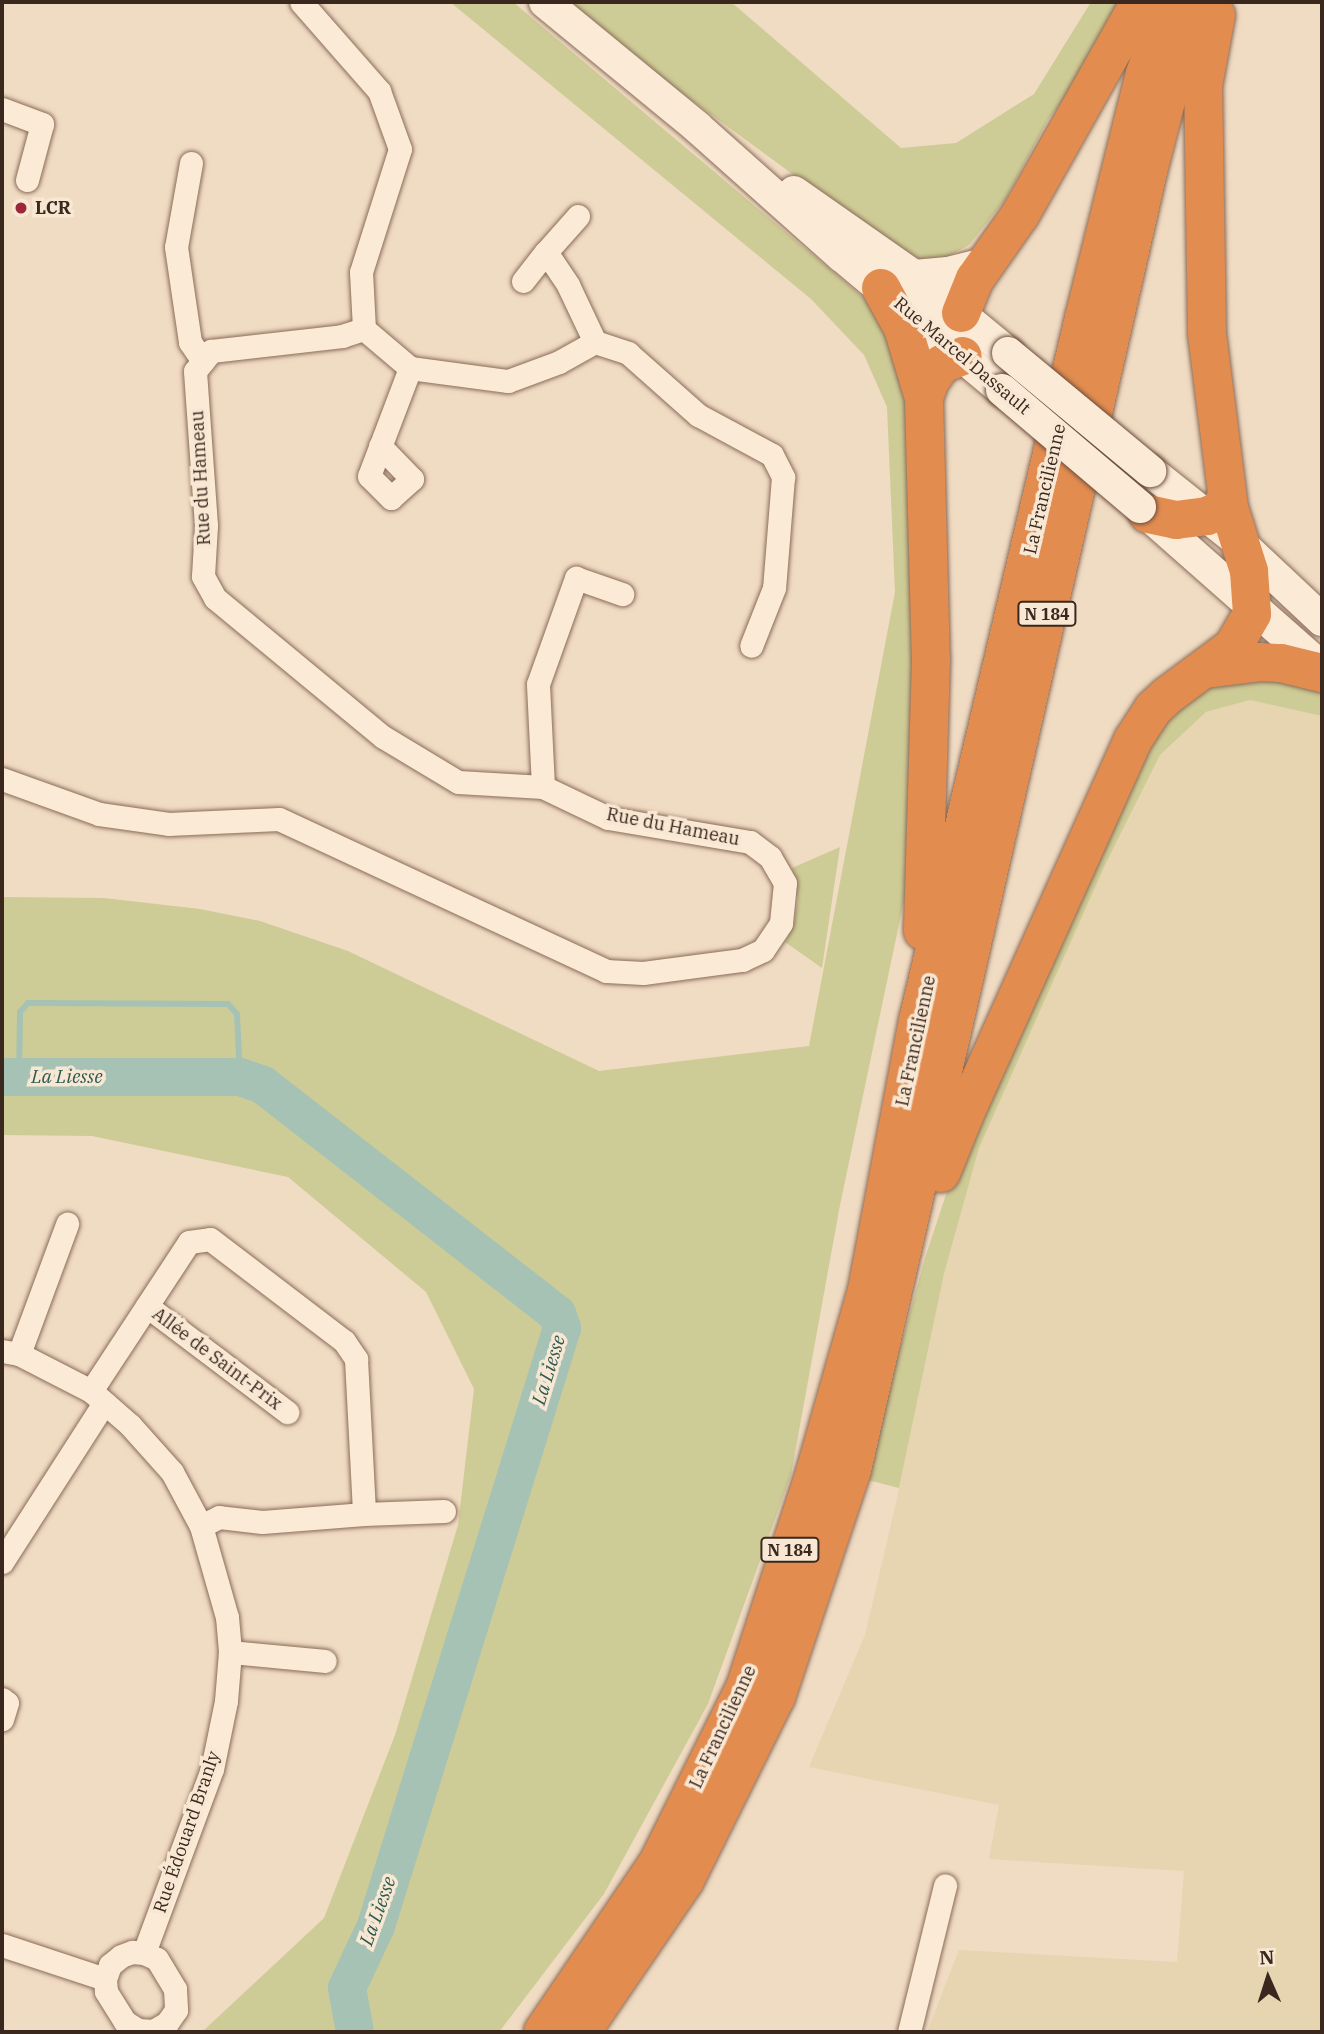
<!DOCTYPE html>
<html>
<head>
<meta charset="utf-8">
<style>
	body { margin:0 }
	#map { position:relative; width:1324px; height:2034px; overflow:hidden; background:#f0dbc3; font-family:"IBM Plex Serif",serif }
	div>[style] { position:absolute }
	.farmland>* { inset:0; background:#e6d5b0 }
	.green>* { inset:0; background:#cecc96 }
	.stream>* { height:6px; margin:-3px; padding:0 3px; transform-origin:3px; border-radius:3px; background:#a5c2b5 }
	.river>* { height:38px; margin:-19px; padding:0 19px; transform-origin:19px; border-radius:19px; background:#a5c2b5 }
	.roads { filter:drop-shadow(0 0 2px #8a6c59) drop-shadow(0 0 2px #8a6c59) }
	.street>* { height:23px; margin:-11.5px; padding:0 11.5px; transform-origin:11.5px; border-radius:11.5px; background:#faead6 }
	.secondary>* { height:32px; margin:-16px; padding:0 16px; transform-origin:16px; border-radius:16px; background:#faead6 }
	.highway>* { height:38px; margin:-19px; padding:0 19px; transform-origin:19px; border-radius:19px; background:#e28c50 }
	.bridges { filter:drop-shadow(0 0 2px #6c4d3c) drop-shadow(0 0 2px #6c4d3c) }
	.secondary-bridge>* { height:32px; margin:-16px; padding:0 16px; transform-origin:16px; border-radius:16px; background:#faead6 }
	.dots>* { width:19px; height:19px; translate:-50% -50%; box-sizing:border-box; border:4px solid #f7e7d3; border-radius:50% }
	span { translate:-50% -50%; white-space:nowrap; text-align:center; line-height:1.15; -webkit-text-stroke:7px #f7e7d3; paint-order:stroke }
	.shield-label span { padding:2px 5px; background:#f7e7d3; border:2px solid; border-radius:5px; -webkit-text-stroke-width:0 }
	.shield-label { font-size:16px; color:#3a271d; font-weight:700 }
	.poi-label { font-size:18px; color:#3a271d; font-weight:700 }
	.left { translate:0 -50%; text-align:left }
	.street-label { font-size:18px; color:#3a271d }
	.water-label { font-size:19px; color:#2c5a50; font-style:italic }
	.frame { position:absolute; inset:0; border:4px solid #3a271d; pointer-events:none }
	.north { position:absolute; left:1233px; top:1943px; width:70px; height:70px; -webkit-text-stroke:5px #f7e7d3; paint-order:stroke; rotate:357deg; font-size:19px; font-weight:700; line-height:28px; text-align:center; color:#3a271d }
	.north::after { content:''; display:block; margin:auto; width:24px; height:32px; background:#3a271d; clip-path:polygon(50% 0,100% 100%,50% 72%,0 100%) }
</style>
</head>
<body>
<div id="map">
	<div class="farmland">
		<div style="clip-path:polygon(1250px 700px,1322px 716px,1322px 2032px,927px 2032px,959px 1950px,1177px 1962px,1184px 1871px,989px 1859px,999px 1805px,809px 1767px,865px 1635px,896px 1503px,944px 1274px,979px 1148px,1105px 865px,1160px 755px,1206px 712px)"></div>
	</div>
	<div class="green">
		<div style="clip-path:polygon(450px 2px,513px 2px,877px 309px,909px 374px,915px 574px,906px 891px,840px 1205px,791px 1475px,708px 1704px,604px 1894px,499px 2032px,202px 2032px,324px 1918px,395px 1735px,458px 1525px,474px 1389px,426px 1292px,288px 1177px,92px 1136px,2px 1135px,2px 897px,104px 898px,200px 909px,260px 921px,348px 951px,599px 1071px,809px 1046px,895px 592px,887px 407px,864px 355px,811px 299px)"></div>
		<div style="clip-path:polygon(571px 2px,731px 2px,901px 148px,956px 143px,1034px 94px,1091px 2px,1123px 2px,1105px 46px,1048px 120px,1005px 200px,969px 245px,943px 259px,928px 262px,893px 248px,625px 51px)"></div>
		<div style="clip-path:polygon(1229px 673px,1322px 689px,1322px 716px,1250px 700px,1206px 712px,1160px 755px,1105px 865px,979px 1148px,944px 1274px,899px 1488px,864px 1479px,925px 1258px,959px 1155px,1166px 710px)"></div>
		<div style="clip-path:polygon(840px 847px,822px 968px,785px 942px,794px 924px,798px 900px,792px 868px)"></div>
	</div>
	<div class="stream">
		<div style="left:19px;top:1077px;width:65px;rotate:-89.1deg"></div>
		<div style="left:20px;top:1012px;width:12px;rotate:-48deg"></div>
		<div style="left:28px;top:1003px;width:200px;rotate:0.3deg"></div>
		<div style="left:228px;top:1004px;width:13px;rotate:48deg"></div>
		<div style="left:237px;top:1014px;width:63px;rotate:87.3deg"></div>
	</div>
	<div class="river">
		<div style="left:2px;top:1077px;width:238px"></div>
		<div style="left:240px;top:1077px;width:24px;rotate:19deg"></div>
		<div style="left:263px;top:1085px;width:373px;rotate:37.9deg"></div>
		<div style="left:557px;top:1314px;width:15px;rotate:70deg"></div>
		<div style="left:562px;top:1328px;width:626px;rotate:107.28deg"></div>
		<div style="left:376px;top:1926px;width:68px;rotate:115.1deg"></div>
		<div style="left:347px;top:1988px;width:45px;rotate:79.7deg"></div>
	</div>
	<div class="roads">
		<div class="street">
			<div style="left:2px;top:109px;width:43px;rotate:20.6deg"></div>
			<div style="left:42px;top:124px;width:58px;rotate:105deg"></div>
			<div style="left:191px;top:163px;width:85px;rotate:100.1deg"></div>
			<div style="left:176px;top:247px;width:96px;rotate:81.6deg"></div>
			<div style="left:190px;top:342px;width:23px;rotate:56deg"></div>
			<div style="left:578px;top:216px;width:48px;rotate:131.6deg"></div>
			<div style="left:546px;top:252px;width:40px;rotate:56deg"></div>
			<div style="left:568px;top:285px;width:63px;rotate:64.7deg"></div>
			<div style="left:523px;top:281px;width:37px;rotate:-52deg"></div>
			<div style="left:364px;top:329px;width:60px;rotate:40.3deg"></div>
			<div style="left:410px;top:368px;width:99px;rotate:7.6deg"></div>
			<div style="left:508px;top:381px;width:54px;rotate:-20.4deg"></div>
			<div style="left:559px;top:362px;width:41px;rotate:-29.1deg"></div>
			<div style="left:595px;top:342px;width:35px;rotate:18deg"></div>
			<div style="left:628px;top:353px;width:94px;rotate:41.5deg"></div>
			<div style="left:698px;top:415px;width:84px;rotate:28.4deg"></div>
			<div style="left:772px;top:455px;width:25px;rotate:63deg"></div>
			<div style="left:783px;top:477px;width:111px;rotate:94.6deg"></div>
			<div style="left:774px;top:588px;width:62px;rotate:111.6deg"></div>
			<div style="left:380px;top:446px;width:46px;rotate:45.9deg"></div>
			<div style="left:412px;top:479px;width:28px;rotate:138deg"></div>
			<div style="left:391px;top:498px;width:31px;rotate:-135deg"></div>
			<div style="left:369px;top:476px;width:116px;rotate:-69.2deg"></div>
			<div style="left:2px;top:779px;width:103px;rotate:19.8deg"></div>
			<div style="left:99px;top:814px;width:70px;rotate:8.2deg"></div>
			<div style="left:168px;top:824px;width:111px;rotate:-2.6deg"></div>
			<div style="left:279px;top:819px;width:361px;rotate:24.9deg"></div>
			<div style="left:606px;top:971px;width:37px;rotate:3deg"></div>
			<div style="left:643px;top:973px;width:100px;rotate:-7.5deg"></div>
			<div style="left:742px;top:960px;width:23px;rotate:-25deg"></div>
			<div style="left:763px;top:950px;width:32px;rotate:-56deg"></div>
			<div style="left:781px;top:923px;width:40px;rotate:-84.3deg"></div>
			<div style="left:785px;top:883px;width:30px;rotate:-120deg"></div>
			<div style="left:770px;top:857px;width:25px;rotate:-143deg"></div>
			<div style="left:750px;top:842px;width:144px;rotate:-170.4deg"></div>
			<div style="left:608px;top:818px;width:72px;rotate:-154.5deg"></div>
			<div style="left:543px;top:787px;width:85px;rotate:-176.6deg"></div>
			<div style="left:458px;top:782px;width:87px;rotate:-149deg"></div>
			<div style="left:383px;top:737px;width:218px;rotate:-140.4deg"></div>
			<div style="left:215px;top:598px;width:25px;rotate:-119deg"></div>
			<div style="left:203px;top:576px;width:51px;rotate:-86.6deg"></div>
			<div style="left:206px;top:525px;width:154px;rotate:-94.1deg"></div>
			<div style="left:195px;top:371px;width:26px;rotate:-51deg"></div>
			<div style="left:211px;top:351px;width:132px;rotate:-6.5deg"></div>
			<div style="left:342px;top:336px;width:23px;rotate:-18deg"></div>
			<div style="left:364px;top:329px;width:57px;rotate:-93deg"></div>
			<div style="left:361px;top:272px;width:129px;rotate:-72.4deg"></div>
			<div style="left:400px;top:149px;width:62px;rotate:-109.9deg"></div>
			<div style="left:379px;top:91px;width:118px;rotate:-131.2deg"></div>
			<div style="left:543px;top:787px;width:103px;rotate:-92.8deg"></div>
			<div style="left:538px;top:684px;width:113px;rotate:-70.3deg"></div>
			<div style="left:576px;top:578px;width:49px;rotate:19.2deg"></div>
			<div style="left:147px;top:1306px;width:176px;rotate:37.1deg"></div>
			<div style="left:2px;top:1351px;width:17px;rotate:10deg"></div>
			<div style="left:19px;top:1354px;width:81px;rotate:27.2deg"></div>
			<div style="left:91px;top:1391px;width:52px;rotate:41.1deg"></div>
			<div style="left:130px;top:1425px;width:63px;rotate:48.2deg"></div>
			<div style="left:172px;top:1472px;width:61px;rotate:61.8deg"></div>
			<div style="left:201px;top:1526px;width:95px;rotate:74.1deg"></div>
			<div style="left:227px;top:1617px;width:35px;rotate:85deg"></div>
			<div style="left:230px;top:1652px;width:49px;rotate:94.7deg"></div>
			<div style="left:226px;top:1701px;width:69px;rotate:101.6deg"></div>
			<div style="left:212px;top:1769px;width:196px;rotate:110.3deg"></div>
			<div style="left:19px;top:1354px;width:139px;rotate:-69.7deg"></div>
			<div style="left:91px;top:1391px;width:178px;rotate:-56.7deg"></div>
			<div style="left:189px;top:1242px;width:21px;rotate:-8deg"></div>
			<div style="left:210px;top:1239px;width:168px;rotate:37.3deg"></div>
			<div style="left:344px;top:1341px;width:22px;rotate:56deg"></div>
			<div style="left:356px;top:1359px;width:155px;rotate:87deg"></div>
			<div style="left:364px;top:1514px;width:102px;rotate:175.5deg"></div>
			<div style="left:262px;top:1522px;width:43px;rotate:-173.4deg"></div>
			<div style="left:219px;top:1517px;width:20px;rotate:153deg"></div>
			<div style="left:364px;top:1514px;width:80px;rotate:-2.1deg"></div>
			<div style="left:2px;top:1562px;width:189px;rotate:-57.3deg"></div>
			<div style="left:230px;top:1652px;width:95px;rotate:5.4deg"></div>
			<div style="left:2px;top:1699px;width:6px;rotate:39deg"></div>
			<div style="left:7px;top:1703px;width:17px;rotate:107deg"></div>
			<div style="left:2px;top:1945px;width:108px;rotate:18.3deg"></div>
			<div style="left:132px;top:1952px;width:12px;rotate:5deg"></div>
			<div style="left:144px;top:1953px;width:14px;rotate:25deg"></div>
			<div style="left:157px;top:1959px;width:35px;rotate:59deg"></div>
			<div style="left:175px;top:1989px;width:21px;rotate:87deg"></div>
			<div style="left:176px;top:2010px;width:16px;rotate:125deg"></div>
			<div style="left:167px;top:2023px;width:16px;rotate:150deg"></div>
			<div style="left:153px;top:2031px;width:15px;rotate:-176deg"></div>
			<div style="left:138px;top:2030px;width:15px;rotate:-148deg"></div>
			<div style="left:125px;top:2022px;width:36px;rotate:-122deg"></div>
			<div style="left:106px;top:1991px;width:12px;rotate:-95deg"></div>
			<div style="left:105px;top:1979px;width:15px;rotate:-70deg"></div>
			<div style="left:110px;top:1965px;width:14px;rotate:-39deg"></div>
			<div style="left:121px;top:1956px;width:12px;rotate:-20deg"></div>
			<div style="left:909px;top:2032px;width:151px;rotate:-76.2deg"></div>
		</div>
		<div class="secondary">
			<div style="left:545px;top:2px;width:197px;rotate:39.4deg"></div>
			<div style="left:697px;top:127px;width:194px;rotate:41.7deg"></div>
			<div style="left:842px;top:256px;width:209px;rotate:39.9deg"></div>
			<div style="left:794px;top:192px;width:146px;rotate:35deg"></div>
			<div style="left:914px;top:276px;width:122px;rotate:39.3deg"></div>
			<div style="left:914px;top:276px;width:34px;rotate:-5deg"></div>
			<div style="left:948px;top:273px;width:38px;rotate:-14deg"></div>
			<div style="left:1150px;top:471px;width:114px;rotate:38.6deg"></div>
			<div style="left:1239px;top:542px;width:114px;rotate:43.2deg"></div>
			<div style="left:1144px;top:511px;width:237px;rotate:41.4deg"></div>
		</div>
		<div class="highway">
			<div style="left:881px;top:288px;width:46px;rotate:61.2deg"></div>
			<div style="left:903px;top:328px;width:73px;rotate:73.3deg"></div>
			<div style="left:924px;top:398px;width:261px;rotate:88.5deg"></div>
			<div style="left:931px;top:659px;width:272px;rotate:91.7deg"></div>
			<div style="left:961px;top:313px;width:37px;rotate:-68deg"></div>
			<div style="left:975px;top:279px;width:78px;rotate:-54.9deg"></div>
			<div style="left:1020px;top:215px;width:244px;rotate:-60.6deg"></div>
			<div style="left:924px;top:398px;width:18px;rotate:-71deg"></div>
			<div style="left:930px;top:381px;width:21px;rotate:-55deg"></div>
			<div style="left:942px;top:364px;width:22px;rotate:-21deg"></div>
			<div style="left:1148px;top:514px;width:29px;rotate:12deg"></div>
			<div style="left:1176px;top:520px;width:31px;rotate:-7deg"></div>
			<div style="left:1207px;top:516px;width:14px;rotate:-25deg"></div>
			<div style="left:1220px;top:510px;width:16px;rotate:-63deg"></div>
			<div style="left:1206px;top:669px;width:54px;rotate:-7.4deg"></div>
			<div style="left:1260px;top:662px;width:21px;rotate:3deg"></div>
			<div style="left:1281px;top:663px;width:42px;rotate:13.7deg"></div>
			<div style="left:941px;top:1173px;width:61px;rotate:-68deg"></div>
			<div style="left:964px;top:1116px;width:412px;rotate:-65.8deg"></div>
			<div style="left:1133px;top:740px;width:37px;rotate:-57deg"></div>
			<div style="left:1153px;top:709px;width:19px;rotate:-43deg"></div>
			<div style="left:1167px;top:696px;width:82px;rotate:-36.6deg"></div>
			<div style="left:1233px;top:647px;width:38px;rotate:-60deg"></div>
			<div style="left:1252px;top:614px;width:43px;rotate:-94deg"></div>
			<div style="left:1249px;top:571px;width:66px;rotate:-107.6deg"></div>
			<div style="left:1229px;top:508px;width:176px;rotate:-97.2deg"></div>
			<div style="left:1207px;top:333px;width:247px;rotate:-90.9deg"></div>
			<div style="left:1203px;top:86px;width:72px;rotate:-79.6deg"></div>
			<div style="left:543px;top:2032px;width:204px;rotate:-55.8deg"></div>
			<div style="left:658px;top:1863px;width:195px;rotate:-63.6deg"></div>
			<div style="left:745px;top:1688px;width:230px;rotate:-72deg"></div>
			<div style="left:816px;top:1469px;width:186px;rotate:-74.1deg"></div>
			<div style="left:867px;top:1290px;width:274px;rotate:-79.3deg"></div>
			<div style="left:918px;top:1021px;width:722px;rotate:-76.71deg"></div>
			<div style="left:1084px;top:318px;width:252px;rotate:-76deg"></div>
			<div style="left:1145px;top:74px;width:76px;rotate:-71.6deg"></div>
			<div style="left:581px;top:2032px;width:184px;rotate:-55.6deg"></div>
			<div style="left:685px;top:1880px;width:204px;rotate:-63.6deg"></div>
			<div style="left:776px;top:1697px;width:239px;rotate:-71.5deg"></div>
			<div style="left:852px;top:1470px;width:1336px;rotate:-77.16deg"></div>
			<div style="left:1149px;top:167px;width:84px;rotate:-75.5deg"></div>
			<div style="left:1170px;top:86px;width:89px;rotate:-71deg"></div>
		</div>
	</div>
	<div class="bridges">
		<div class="secondary-bridge">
			<div style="left:1008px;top:353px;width:185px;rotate:39.7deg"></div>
			<div style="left:1002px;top:390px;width:181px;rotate:40.3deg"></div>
		</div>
	</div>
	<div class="dots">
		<div style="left:21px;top:208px;background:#9c2739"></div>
	</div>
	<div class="shield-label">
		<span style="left:1047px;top:614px">N 184</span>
		<span style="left:790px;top:1550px">N 184</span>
	</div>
	<div class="poi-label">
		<span class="left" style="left:35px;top:208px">LCR</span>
	</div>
	<div class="street-label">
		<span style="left:962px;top:356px;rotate:40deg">Rue Marcel Dassault</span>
		<span style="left:201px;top:478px;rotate:-93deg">Rue du Hameau</span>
		<span style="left:1045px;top:489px;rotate:-77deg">La Francilienne</span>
		<span style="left:673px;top:827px;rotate:11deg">Rue du Hameau</span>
		<span style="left:916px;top:1041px;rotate:-78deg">La Francilienne</span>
		<span style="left:217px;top:1359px;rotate:37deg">Allée de Saint-Prix</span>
		<span style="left:723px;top:1727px;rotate:-65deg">La Francilienne</span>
		<span style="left:187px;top:1832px;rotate:-71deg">Rue Édouard Branly</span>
	</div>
	<div class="water-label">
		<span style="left:67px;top:1077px">La Liesse</span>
		<span style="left:549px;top:1370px;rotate:-73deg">La Liesse</span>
		<span style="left:378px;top:1911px;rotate:-70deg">La Liesse</span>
	</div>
	<div class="frame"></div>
	<div class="north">N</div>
</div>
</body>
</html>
